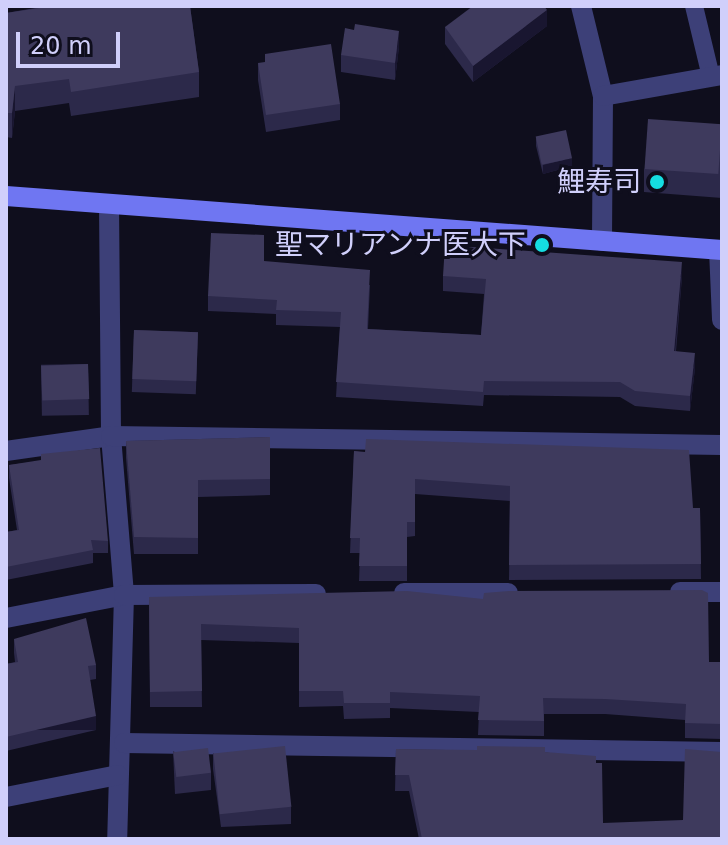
<!DOCTYPE html>
<html>
<head>
<meta charset="utf-8">
<style>
	body { margin:0 }
	#map { position:relative; width:728px; height:845px; overflow:hidden; background:#0f0e1d; font-family:"DejaVu Sans","Noto Sans JP",sans-serif }
	div>[style] { position:absolute }
	.lane>* { height:18px; margin:-9px; padding:0 9px; transform-origin:9px; border-radius:9px; background:#3d4078 }
	.street>* { height:20px; margin:-10px; padding:0 10px; transform-origin:10px; border-radius:10px; background:#3d4078 }
	.secondary>* { height:20px; margin:-10px; padding:0 10px; transform-origin:10px; border-radius:10px; background:#6f76f2 }
	.wall>* { inset:0; background:#2c294a; transform-origin:0 0 }
	.shaded-wall>* { inset:0; background:#191630; transform-origin:0 0 }
	.building>* { inset:0; background:#3e3a5d; transform-origin:0 0 }
	.dots>* { width:22px; height:22px; translate:-50% -50%; box-sizing:border-box; border:4px solid #0f0e1d; border-radius:50% }
	span { translate:-50% -50%; white-space:nowrap; text-align:center; line-height:1.15; -webkit-text-stroke:6px #0f0e1d; paint-order:stroke }
	.poi-label { font-size:28px; color:#d0cffb }
	.right { translate:-100% -50%; text-align:right }
	.frame { position:absolute; inset:0; border:8px solid #d0cffb; pointer-events:none }
	.scale { position:absolute; left:16px; top:32px; width:104px; height:36px; box-sizing:border-box; border:4px solid #d0cffb; border-top:0; padding-left:10px; font-size:24px; line-height:28px; white-space:nowrap; color:#d0cffb; -webkit-text-stroke:6px #0f0e1d; paint-order:stroke }
</style>
</head>
<body>
<div id="map">
	<div class="lane">
		<div style="left:694px;top:6px;width:73px;rotate:76.5deg"></div>
	</div>
	<div class="street">
		<div style="left:581px;top:6px;width:93px;rotate:76.3deg"></div>
		<div style="left:603px;top:96px;width:145px;rotate:90.4deg"></div>
		<div style="left:603px;top:96px;width:121px;rotate:-10deg"></div>
		<div style="left:109px;top:204px;width:232px;rotate:89.5deg"></div>
		<div style="left:111px;top:436px;width:160px;rotate:85.3deg"></div>
		<div style="left:124px;top:595px;width:244px;rotate:91.6deg"></div>
		<div style="left:719px;top:250px;width:70px;rotate:87.5deg"></div>
		<div style="left:6px;top:451px;width:106px;rotate:-8.1deg"></div>
		<div style="left:111px;top:436px;width:611px;rotate:0.84deg"></div>
		<div style="left:680px;top:592px;width:42px"></div>
		<div style="left:404px;top:593px;width:104px"></div>
		<div style="left:6px;top:618px;width:120px;rotate:-11deg"></div>
		<div style="left:124px;top:595px;width:192px;rotate:-0.3deg"></div>
		<div style="left:124px;top:743px;width:598px;rotate:0.86deg"></div>
		<div style="left:6px;top:797px;width:114px;rotate:-11.1deg"></div>
	</div>
	<div class="secondary">
		<div style="left:6px;top:196px;width:718px;rotate:4.31deg"></div>
	</div>
	<div class="wall">
		<div style="clip-path:polygon(35px 6px,190px 6px,199px 72px,199px 97px,71px 116px,69px 103px,15px 111px,12px 138px,6px 137px,6px 13px,35px 8px)"></div>
		<div style="clip-path:polygon(547px 26px,473px 82px,445px 44px,445px 27px)"></div>
		<div style="clip-path:polygon(399px 47px,395px 80px,341px 72px,341px 55px)"></div>
		<div style="clip-path:polygon(258px 63px,340px 104px,340px 120px,266px 132px,258px 80px)"></div>
		<div style="clip-path:polygon(722px 124px,722px 198px,644px 192px,644px 169px)"></div>
		<div style="clip-path:polygon(536px 138px,572px 166px,543px 174px,536px 146px)"></div>
		<div style="clip-path:polygon(443px 276px,682px 277px,676px 351px,695px 368px,690px 411px,635px 406px,620px 397px,484px 395px,483px 406px,336px 397px,340px 327px,276px 325px,276px 314px,208px 311px,208px 296px,370px 285px,368px 329px,481px 335px,484px 294px,443px 291px)"></div>
		<div style="left:134px;top:330px;width:64px;height:62px;rotate:2deg"></div>
		<div style="left:88px;top:364px;width:51px;height:47px;rotate:89deg"></div>
		<div style="clip-path:polygon(270px 437px,270px 495px,198px 497px,198px 554px,134px 554px,126px 458px,126px 441px)"></div>
		<div style="clip-path:polygon(354px 451px,693px 508px,700px 508px,701px 579px,509px 580px,510px 501px,415px 494px,415px 536px,407px 537px,407px 581px,359px 581px,360px 553px,350px 553px)"></div>
		<div style="clip-path:polygon(41px 454px,108px 541px,108px 553px,93px 553px,93px 563px,6px 580px,6px 532px,17px 530px,9px 478px,9px 465px,41px 461px)"></div>
		<div style="clip-path:polygon(149px 597px,709px 662px,722px 662px,722px 739px,685px 738px,685px 720px,605px 714px,544px 714px,544px 736px,478px 735px,479px 712px,390px 708px,390px 718px,344px 719px,343px 706px,299px 707px,299px 643px,201px 640px,202px 707px,150px 707px)"></div>
		<div style="clip-path:polygon(14px 639px,96px 665px,96px 679px,90px 680px,96px 730px,6px 751px,6px 664px,15px 662px,14px 653px)"></div>
		<div style="clip-path:polygon(396px 749px,545px 752px,596px 763px,603px 823px,722px 839px,419px 839px,409px 791px,395px 791px)"></div>
		<div style="clip-path:polygon(173px 751px,211px 773px,211px 790px,175px 794px)"></div>
		<div style="clip-path:polygon(213px 753px,291px 807px,291px 824px,221px 827px,213px 769px)"></div>
	</div>
	<div class="shaded-wall">
		<div style="clip-path:polygon(547px 10px,547px 26px,473px 82px,473px 66px)"></div>
		<div style="clip-path:polygon(399px 31px,399px 47px,395px 80px,395px 63px)"></div>
		<div style="clip-path:polygon(15px 86px,15px 111px,12px 138px,12px 113px)"></div>
		<div style="clip-path:polygon(572px 158px,572px 166px,543px 174px,543px 165px)"></div>
		<div style="clip-path:polygon(682px 262px,682px 277px,674px 365px,674px 351px)"></div>
		<div style="clip-path:polygon(695px 353px,695px 368px,690px 411px,690px 396px)"></div>
		<div style="left:96px;top:716px;width:14px;height:92px;rotate:90deg"></div>
	</div>
	<div class="building">
		<div style="clip-path:polygon(39px 6px,190px 6px,199px 72px,71px 92px,69px 79px,15px 86px,12px 113px,6px 113px,6px 13px,39px 8px)"></div>
		<div style="clip-path:polygon(473px 6px,544px 6px,547px 10px,473px 66px,445px 27px)"></div>
		<div style="clip-path:polygon(355px 24px,399px 31px,395px 63px,341px 55px,345px 28px,354px 30px)"></div>
		<div style="clip-path:polygon(331px 44px,340px 104px,266px 115px,258px 63px,265px 62px,265px 54px)"></div>
		<div style="left:648px;top:119px;width:74px;height:50px;rotate:4deg"></div>
		<div style="left:566px;top:130px;width:29px;height:31px;rotate:78deg"></div>
		<div style="clip-path:polygon(211px 233px,264px 235px,264px 261px,370px 270px,367px 329px,481px 335px,486px 279px,443px 276px,445px 245px,682px 262px,674px 351px,695px 353px,690px 396px,635px 391px,620px 382px,484px 381px,483px 392px,336px 382px,341px 312px,276px 310px,277px 300px,208px 296px)"></div>
		<div style="left:134px;top:330px;width:64px;height:49px;rotate:2deg"></div>
		<div style="left:88px;top:364px;width:35px;height:47px;rotate:88deg"></div>
		<div style="clip-path:polygon(270px 437px,270px 479px,198px 480px,198px 538px,134px 537px,126px 441px)"></div>
		<div style="clip-path:polygon(366px 439px,689px 450px,693px 508px,700px 508px,701px 564px,509px 565px,510px 486px,415px 479px,415px 522px,407px 522px,407px 566px,359px 566px,360px 538px,350px 538px,354px 451px,365px 452px)"></div>
		<div style="clip-path:polygon(100px 448px,108px 541px,91px 540px,93px 550px,6px 567px,6px 532px,19px 530px,9px 465px,41px 460px,41px 454px)"></div>
		<div style="clip-path:polygon(702px 590px,708px 593px,709px 662px,722px 662px,722px 724px,685px 723px,686px 704px,605px 699px,543px 698px,544px 721px,478px 720px,480px 696px,390px 692px,390px 703px,344px 703px,343px 691px,299px 691px,299px 628px,201px 624px,202px 691px,150px 692px,149px 597px,407px 591px,483px 599px,484px 593px,509px 591px)"></div>
		<div style="clip-path:polygon(86px 618px,96px 665px,88px 666px,96px 716px,6px 737px,6px 664px,18px 662px,14px 639px)"></div>
		<div style="left:285px;top:746px;width:61px;height:72px;rotate:84deg"></div>
		<div style="clip-path:polygon(477px 746px,545px 747px,545px 752px,596px 756px,596px 763px,602px 763px,603px 823px,683px 820px,685px 749px,722px 752px,722px 839px,422px 839px,409px 775px,395px 775px,396px 749px,477px 750px)"></div>
		<div style="left:208px;top:748px;width:25px;height:35px;rotate:83deg"></div>
	</div>
	<div class="dots">
		<div style="left:657px;top:182px;background:#15dde1"></div>
		<div style="left:542px;top:245px;background:#15dde1"></div>
	</div>
	<div class="poi-label">
		<span class="right" style="left:641px;top:182px">鯉寿司</span>
		<span class="right" style="left:526px;top:245px">聖マリアンナ医大下</span>
	</div>
	<div class="frame"></div>
	<div class="scale">20 m</div>
</div>
</body>
</html>
